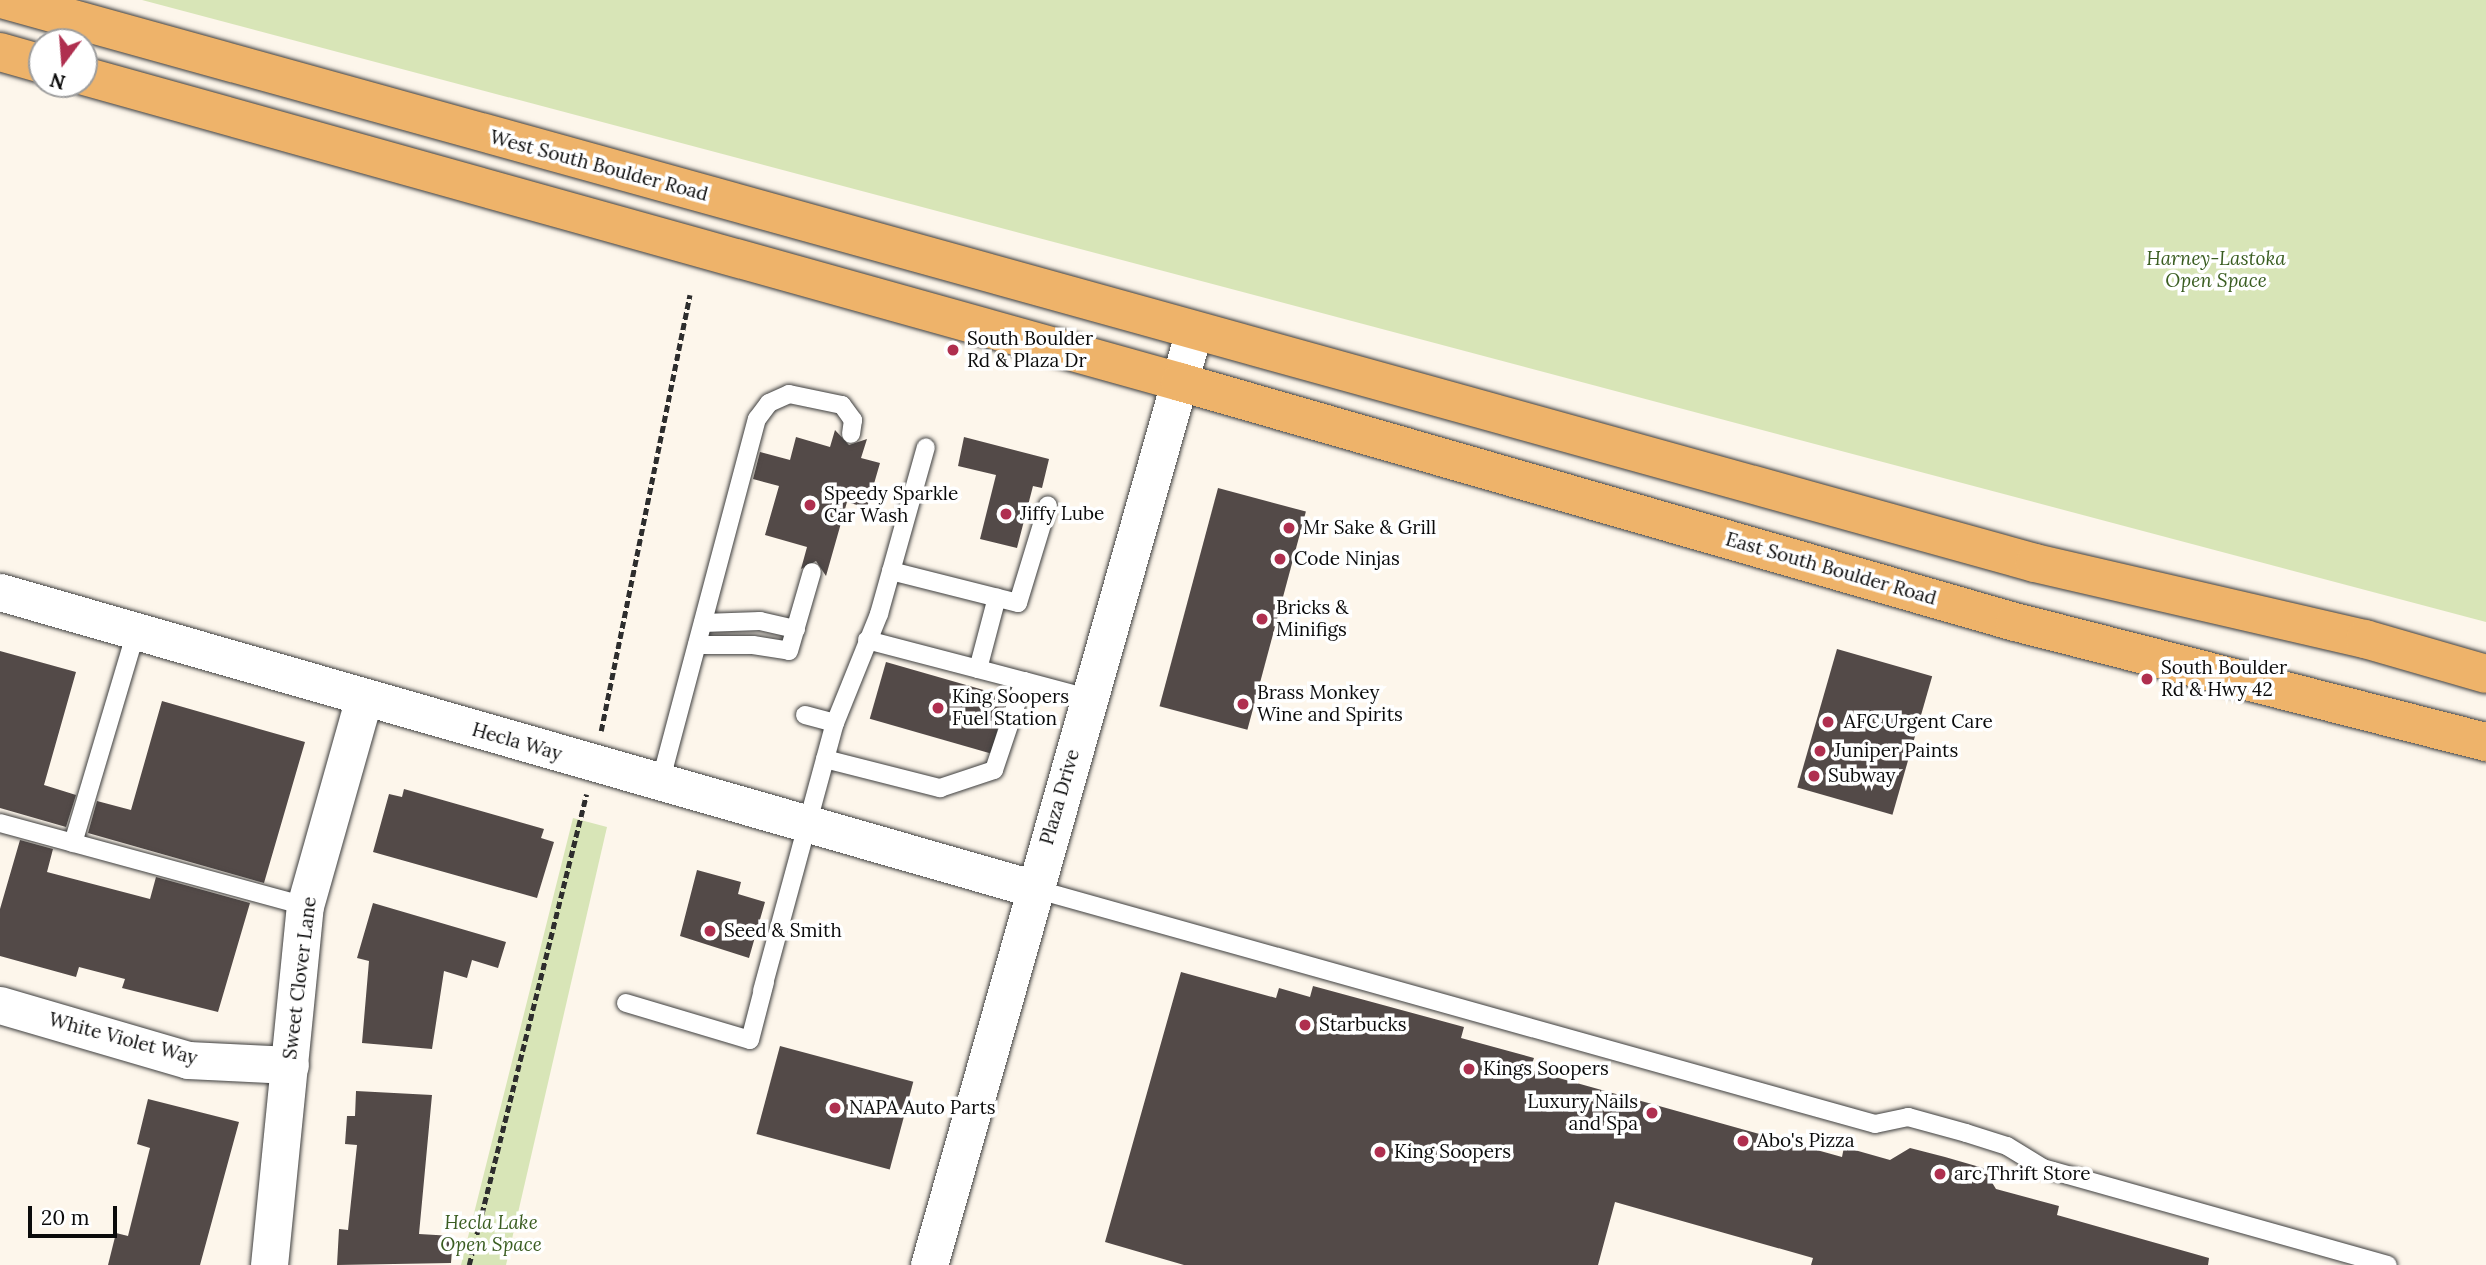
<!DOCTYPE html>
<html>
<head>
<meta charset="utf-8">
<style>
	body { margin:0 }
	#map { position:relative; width:2486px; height:1265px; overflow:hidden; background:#fdf6eb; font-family:Lora,serif }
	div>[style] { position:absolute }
	.green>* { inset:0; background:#d8e5b7 }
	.building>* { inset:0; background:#534a48; transform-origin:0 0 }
	.path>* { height:4.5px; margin-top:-2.25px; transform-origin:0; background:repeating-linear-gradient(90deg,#2d2d2d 0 7px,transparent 0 10.5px) }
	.roads { filter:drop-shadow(0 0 2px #3e3e3e) drop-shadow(0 0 2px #3e3e3e) }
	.service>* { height:18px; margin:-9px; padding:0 9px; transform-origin:9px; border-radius:9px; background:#fff }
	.minor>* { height:37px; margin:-18.5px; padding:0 18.5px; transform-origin:18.5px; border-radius:18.5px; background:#fff }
	.primary>* { height:38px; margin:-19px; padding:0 19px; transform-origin:19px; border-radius:19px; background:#eeb36a }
	.dots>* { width:19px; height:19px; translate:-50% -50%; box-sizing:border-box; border:4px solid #fff; border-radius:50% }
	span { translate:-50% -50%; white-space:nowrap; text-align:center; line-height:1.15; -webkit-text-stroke:7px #fff; paint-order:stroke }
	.street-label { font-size:19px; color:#0b0b0b }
	.park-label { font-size:19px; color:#3a5d21; font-style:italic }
	.poi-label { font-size:19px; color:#0b0b0b }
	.left { translate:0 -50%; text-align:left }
	.right { translate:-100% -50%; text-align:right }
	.north { position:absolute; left:28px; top:28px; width:70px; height:70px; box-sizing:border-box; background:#fff; border:2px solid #9d9d9d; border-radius:50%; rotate:196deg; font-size:19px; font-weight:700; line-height:28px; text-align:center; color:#0b0b0b }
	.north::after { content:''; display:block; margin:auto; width:24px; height:32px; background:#af2f4f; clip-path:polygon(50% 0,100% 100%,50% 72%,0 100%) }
	.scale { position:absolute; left:28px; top:1206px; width:89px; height:32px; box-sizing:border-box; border:4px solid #0b0b0b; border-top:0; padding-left:9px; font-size:21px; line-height:24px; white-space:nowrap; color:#0b0b0b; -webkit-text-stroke:5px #fff; paint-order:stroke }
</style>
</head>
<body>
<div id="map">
	<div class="green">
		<div style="clip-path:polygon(142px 0,2486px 0,2486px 622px)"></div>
		<div style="clip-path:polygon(573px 818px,607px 827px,506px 1265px,461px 1265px)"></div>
	</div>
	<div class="building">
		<div style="clip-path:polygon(835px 430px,849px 445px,867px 439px,861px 458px,880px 463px,867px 508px,847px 502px,826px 576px,816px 561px,801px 569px,807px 547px,765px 535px,779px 486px,753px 479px,760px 452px,790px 460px,796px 437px,830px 447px)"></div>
		<div style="clip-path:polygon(964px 437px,1049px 459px,1042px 488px,1033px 486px,1017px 548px,980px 539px,996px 475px,958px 466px)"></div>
		<div style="left:1218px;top:488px;width:91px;height:226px;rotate:15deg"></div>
		<div style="left:1837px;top:649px;width:99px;height:144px;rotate:16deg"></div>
		<div style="clip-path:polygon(0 651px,76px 672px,44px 785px,76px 795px,66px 827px,0 808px)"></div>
		<div style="left:886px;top:662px;width:126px;height:59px;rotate:16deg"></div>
		<div style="clip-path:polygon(162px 701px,305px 742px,264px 883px,88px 833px,97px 801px,131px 810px)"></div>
		<div style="clip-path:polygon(404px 789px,544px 829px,541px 838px,554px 842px,537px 898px,373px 852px,389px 794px,402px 797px)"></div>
		<div style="clip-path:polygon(20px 840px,53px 849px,47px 872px,150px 899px,156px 877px,250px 903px,218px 1012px,122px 988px,125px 979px,79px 967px,76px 977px,0 956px,0 909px)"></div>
		<div style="clip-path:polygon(697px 870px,741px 882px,738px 894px,765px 902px,749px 958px,680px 936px)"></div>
		<div style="clip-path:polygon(373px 903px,506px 942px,498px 968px,472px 960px,467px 978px,444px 971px,432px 1049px,362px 1043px,369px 961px,357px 958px)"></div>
		<div style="clip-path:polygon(1181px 972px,1276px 998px,1279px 988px,1310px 997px,1313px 986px,1464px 1027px,1461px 1038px,1534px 1058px,1530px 1070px,1842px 1157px,1844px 1147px,1890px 1160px,1910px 1148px,1945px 1157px,1983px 1168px,1996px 1189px,2059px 1206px,2057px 1215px,2209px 1258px,2208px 1265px,1811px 1265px,1813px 1258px,1615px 1202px,1598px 1265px,1184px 1265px,1105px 1242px)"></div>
		<div style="left:780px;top:1046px;width:138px;height:91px;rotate:15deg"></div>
		<div style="clip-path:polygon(356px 1091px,432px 1095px,419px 1234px,453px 1236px,451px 1263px,337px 1265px,339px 1229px,348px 1230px,357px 1145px,345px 1144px,347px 1116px,355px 1116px)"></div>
		<div style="clip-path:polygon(148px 1099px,239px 1122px,200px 1265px,108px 1265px,116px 1233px,128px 1236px,150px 1148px,137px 1144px)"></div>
	</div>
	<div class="path">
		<div style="left:601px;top:731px;width:445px;rotate:-78.5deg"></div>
		<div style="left:469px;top:1265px;width:485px;rotate:-76deg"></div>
	</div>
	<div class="roads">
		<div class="service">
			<div style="left:891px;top:571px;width:131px;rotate:14.1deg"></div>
			<div style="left:1018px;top:603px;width:102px;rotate:-73deg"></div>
			<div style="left:703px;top:623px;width:57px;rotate:-2deg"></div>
			<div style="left:760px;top:621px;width:37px;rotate:13deg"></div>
			<div style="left:867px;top:640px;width:115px;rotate:14.6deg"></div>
			<div style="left:978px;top:669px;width:74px;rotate:-75.2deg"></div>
			<div style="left:697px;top:645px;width:56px"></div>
			<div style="left:753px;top:645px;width:36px;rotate:9deg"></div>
			<div style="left:789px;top:651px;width:82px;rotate:-73.8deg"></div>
			<div style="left:978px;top:669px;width:48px;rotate:14.6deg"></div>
			<div style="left:805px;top:715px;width:31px;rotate:15deg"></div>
			<div style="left:825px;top:759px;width:119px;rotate:14.2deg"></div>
			<div style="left:940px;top:788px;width:57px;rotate:-18.4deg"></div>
			<div style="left:994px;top:770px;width:94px;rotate:-71.4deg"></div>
			<div style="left:1024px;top:681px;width:66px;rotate:14.9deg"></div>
			<div style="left:660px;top:783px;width:377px;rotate:-75.1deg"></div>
			<div style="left:757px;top:419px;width:20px;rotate:-53deg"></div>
			<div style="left:769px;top:403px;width:22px;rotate:-24deg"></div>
			<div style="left:789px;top:394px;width:54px;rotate:11.7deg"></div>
			<div style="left:842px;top:405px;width:19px;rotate:54deg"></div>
			<div style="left:853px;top:420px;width:14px;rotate:98deg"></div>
			<div style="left:0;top:823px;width:316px;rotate:15.2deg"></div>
			<div style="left:73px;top:843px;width:220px;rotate:-73.4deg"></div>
			<div style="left:1035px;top:889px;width:872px;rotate:15.63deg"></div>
			<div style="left:1875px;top:1124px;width:34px;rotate:-12deg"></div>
			<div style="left:1908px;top:1117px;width:60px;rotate:15.4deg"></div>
			<div style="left:1966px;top:1133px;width:43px;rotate:17.6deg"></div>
			<div style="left:2007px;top:1146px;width:42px;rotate:31.4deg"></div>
			<div style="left:2043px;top:1168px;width:358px;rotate:15.7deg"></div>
			<div style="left:762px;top:991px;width:278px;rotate:-74.8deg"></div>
			<div style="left:835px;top:723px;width:118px;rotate:-68deg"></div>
			<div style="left:879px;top:614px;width:173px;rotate:-74.3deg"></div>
			<div style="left:626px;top:1003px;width:129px;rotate:16.6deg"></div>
			<div style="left:750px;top:1040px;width:60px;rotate:-75.5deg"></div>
		</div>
		<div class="minor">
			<div style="left:0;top:592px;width:1077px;rotate:16.01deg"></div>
			<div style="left:0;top:1005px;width:196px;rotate:16.3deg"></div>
			<div style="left:188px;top:1060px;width:102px;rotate:2.8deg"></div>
			<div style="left:269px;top:1265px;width:361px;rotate:-84.3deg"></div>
			<div style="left:305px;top:906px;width:217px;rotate:-74.2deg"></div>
			<div style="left:929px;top:1265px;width:972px;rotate:-74.18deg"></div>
		</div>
		<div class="primary">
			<div style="left:5px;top:0;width:2107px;rotate:15.5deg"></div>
			<div style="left:2035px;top:563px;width:339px;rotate:13deg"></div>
			<div style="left:2365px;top:639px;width:126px;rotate:16.1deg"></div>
			<div style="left:0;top:52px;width:44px;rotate:15.9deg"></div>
			<div style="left:84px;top:76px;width:1138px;rotate:15.6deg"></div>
			<div style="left:1180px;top:382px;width:869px;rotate:16.04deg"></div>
			<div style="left:2015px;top:622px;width:486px;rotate:14.3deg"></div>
		</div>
	</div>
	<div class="dots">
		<div style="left:953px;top:350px;background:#af2f4f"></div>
		<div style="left:810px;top:505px;background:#af2f4f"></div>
		<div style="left:1006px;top:514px;background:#af2f4f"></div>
		<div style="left:1289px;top:528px;background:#af2f4f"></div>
		<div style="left:1280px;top:559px;background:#af2f4f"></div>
		<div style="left:1262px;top:619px;background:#af2f4f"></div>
		<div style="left:2147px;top:679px;background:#af2f4f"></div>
		<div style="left:1243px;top:704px;background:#af2f4f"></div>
		<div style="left:938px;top:708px;background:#af2f4f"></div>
		<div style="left:1828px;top:722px;background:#af2f4f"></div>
		<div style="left:1820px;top:751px;background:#af2f4f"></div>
		<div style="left:1814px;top:776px;background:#af2f4f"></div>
		<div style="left:710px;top:931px;background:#af2f4f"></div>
		<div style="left:1305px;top:1025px;background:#af2f4f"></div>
		<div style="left:1469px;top:1069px;background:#af2f4f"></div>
		<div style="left:835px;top:1108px;background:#af2f4f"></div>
		<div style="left:1652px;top:1113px;background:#af2f4f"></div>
		<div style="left:1743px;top:1141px;background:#af2f4f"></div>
		<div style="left:1380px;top:1152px;background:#af2f4f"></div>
		<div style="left:1940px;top:1174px;background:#af2f4f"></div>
	</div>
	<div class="street-label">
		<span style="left:599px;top:166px;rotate:15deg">West South Boulder Road</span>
		<span style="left:1831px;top:569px;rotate:16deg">East South Boulder Road</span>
		<span style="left:517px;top:742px;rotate:16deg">Hecla Way</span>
		<span style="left:1060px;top:797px;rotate:-74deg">Plaza Drive</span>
		<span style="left:300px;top:978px;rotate:-83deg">Sweet Clover Lane</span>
		<span style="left:123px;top:1039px;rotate:15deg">White Violet Way</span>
	</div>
	<div class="park-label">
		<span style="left:2216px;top:270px">Harney-Lastoka<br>Open Space</span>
		<span style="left:491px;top:1234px">Hecla Lake<br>Open Space</span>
	</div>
	<div class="poi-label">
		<span class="left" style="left:967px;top:350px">South Boulder<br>Rd &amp; Plaza Dr</span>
		<span class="left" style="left:824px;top:505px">Speedy Sparkle<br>Car Wash</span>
		<span class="left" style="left:1020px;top:514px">Jiffy Lube</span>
		<span class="left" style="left:1303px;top:528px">Mr Sake &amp; Grill</span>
		<span class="left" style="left:1294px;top:559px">Code Ninjas</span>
		<span class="left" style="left:1276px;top:619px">Bricks &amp;<br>Minifigs</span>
		<span class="left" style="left:2161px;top:679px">South Boulder<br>Rd &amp; Hwy 42</span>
		<span class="left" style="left:1257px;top:704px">Brass Monkey<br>Wine and Spirits</span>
		<span class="left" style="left:952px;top:708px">King Soopers<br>Fuel Station</span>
		<span class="left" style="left:1844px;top:722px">AFC Urgent Care</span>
		<span class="left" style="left:1834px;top:751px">Juniper Paints</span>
		<span class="left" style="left:1828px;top:776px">Subway</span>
		<span class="left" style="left:724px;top:931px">Seed &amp; Smith</span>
		<span class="left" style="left:1319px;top:1025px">Starbucks</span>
		<span class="left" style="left:1483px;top:1069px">Kings Soopers</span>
		<span class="right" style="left:1638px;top:1113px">Luxury Nails<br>and Spa</span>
		<span class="left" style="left:849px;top:1108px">NAPA Auto Parts</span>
		<span class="left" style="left:1757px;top:1141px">Abo's Pizza</span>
		<span class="left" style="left:1394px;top:1152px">King Soopers</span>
		<span class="left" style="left:1954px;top:1174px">arc Thrift Store</span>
	</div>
	<div class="north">N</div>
	<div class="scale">20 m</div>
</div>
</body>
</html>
